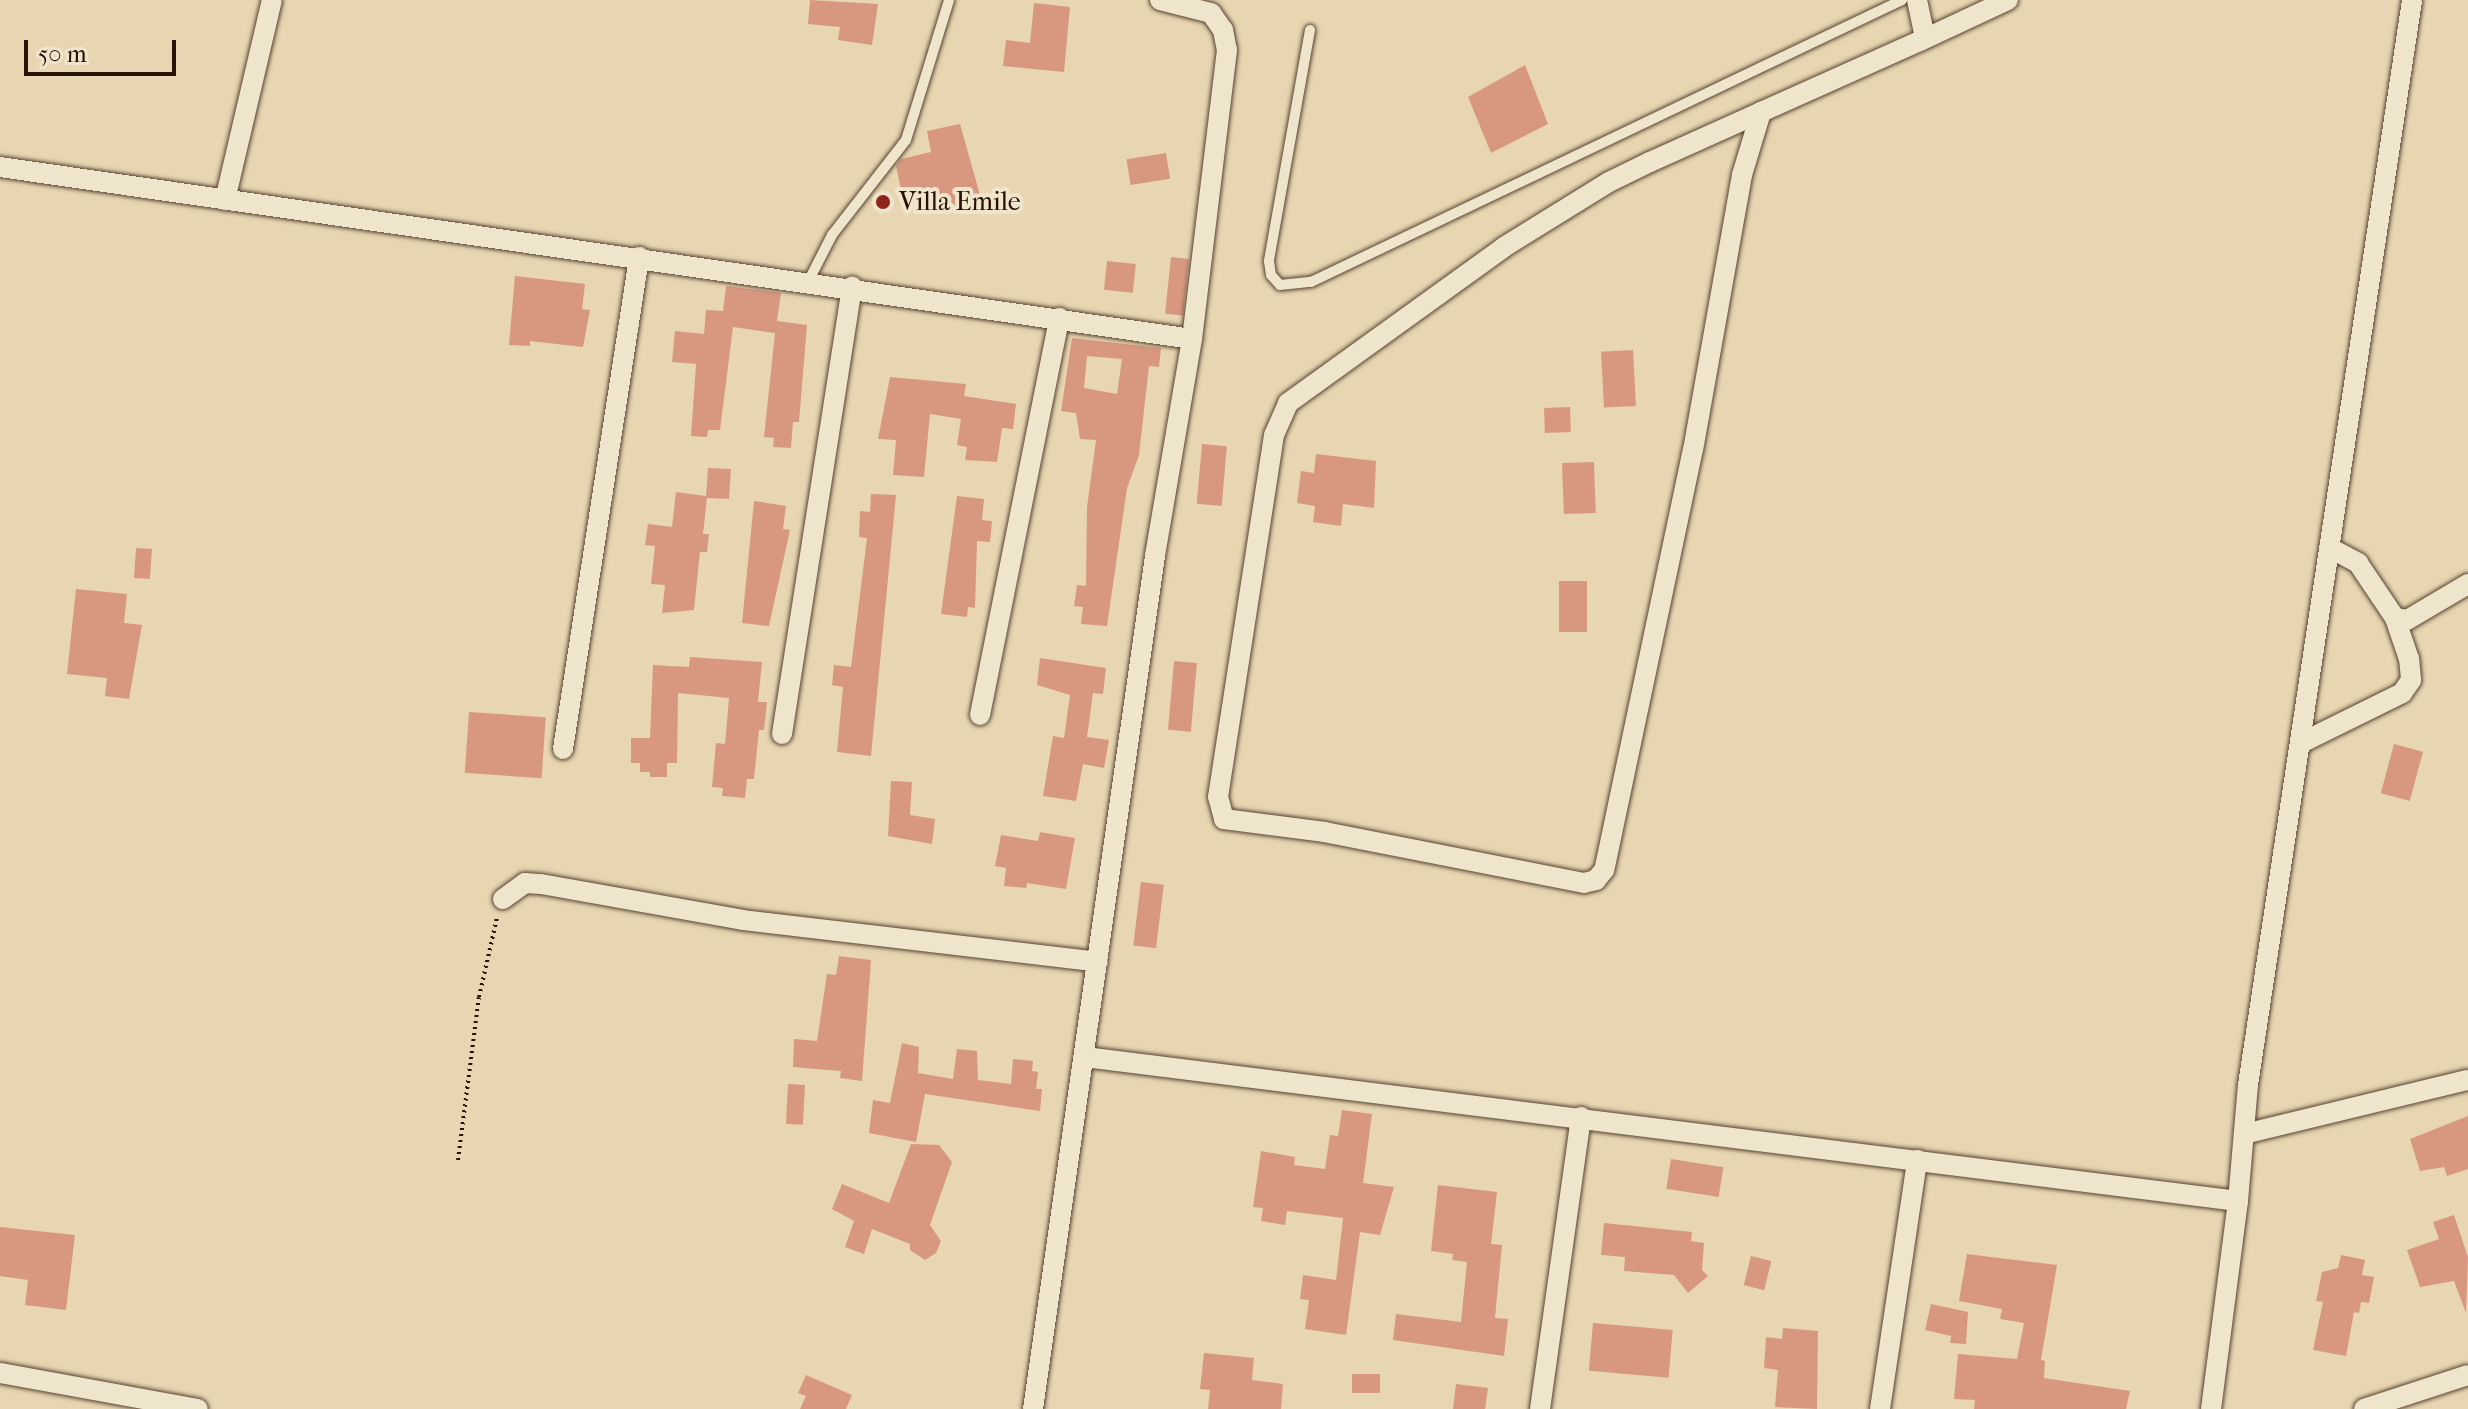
<!DOCTYPE html>
<html>
<head>
<meta charset="utf-8">
<style>
	body { margin:0 }
	#map { position:relative; width:2468px; height:1409px; overflow:hidden; background:#e7d6b1; font-family:"IM FELL French Canon",serif }
	div>[style] { position:absolute }
	.building>* { inset:0; background:#d89880; transform-origin:0 0 }
	.path>* { height:4px; margin-top:-2px; transform-origin:0; background:repeating-linear-gradient(90deg,#271205 0 2px,transparent 0 6px) }
	.roads { filter:drop-shadow(0 0 2px #574330) drop-shadow(0 0 2px #574330) }
	.lane>* { height:10px; margin:-5px; padding:0 5px; transform-origin:5px; border-radius:5px; background:#efe4cc }
	.street>* { height:20px; margin:-10px; padding:0 10px; transform-origin:10px; border-radius:10px; background:#efe4cc }
	.dots>* { width:22px; height:22px; translate:-50% -50%; box-sizing:border-box; border:4px solid #efe4cc; border-radius:50% }
	span { translate:-50% -50%; white-space:nowrap; text-align:center; line-height:1.15; -webkit-text-stroke:8px #efe4cc; paint-order:stroke }
	.poi-label { font-size:26px; color:#271205 }
	.left { translate:0 -50%; text-align:left }
	.scale { position:absolute; left:24px; top:40px; width:152px; height:36px; box-sizing:border-box; border:4px solid #271205; border-top:0; padding-left:10px; font-size:24px; line-height:28px; white-space:nowrap; color:#271205; -webkit-text-stroke:6px #efe4cc; paint-order:stroke }
</style>
</head>
<body>
<div id="map">
	<div class="building">
		<div style="clip-path:polygon(810px 0,878px 4px,872px 45px,838px 40px,840px 27px,808px 24px)"></div>
		<div style="clip-path:polygon(1034px 3px,1070px 7px,1064px 72px,1003px 66px,1006px 40px,1030px 43px)"></div>
		<div style="clip-path:polygon(1525px 65px,1548px 124px,1491px 153px,1468px 97px)"></div>
		<div style="clip-path:polygon(960px 124px,982px 202px,929px 211px,925px 189px,902px 194px,896px 166px,901px 159px,931px 152px,927px 131px)"></div>
		<div style="left:1166px;top:153px;width:26px;height:40px;rotate:81deg"></div>
		<div style="left:1171px;top:257px;width:18px;height:57px;rotate:6deg"></div>
		<div style="left:1107px;top:261px;width:29px;height:29px;rotate:6deg"></div>
		<div style="clip-path:polygon(515px 276px,585px 284px,582px 309px,590px 310px,583px 347px,530px 341px,530px 346px,509px 345px)"></div>
		<div style="clip-path:polygon(726px 286px,781px 293px,777px 321px,807px 325px,799px 422px,793px 422px,791px 448px,773px 447px,774px 438px,764px 437px,775px 333px,733px 327px,720px 430px,708px 430px,707px 437px,691px 436px,696px 364px,672px 362px,675px 331px,704px 334px,706px 310px,723px 311px)"></div>
		<div style="clip-path:polygon(evenodd,1072px 338px,1161px 348px,1159px 367px,1149px 366px,1139px 455px,1127px 488px,1107px 626px,1081px 624px,1083px 607px,1074px 606px,1077px 585px,1086px 586px,1087px 507px,1096px 440px,1080px 439px,1076px 413px,1061px 411px,1072px 338px,1087px 356px,1122px 359px,1117px 394px,1084px 388px,1087px 356px)"></div>
		<div style="left:1633px;top:350px;width:56px;height:32px;rotate:87deg"></div>
		<div style="clip-path:polygon(890px 377px,966px 384px,964px 396px,1016px 404px,1013px 429px,1002px 428px,997px 462px,965px 460px,967px 447px,957px 445px,961px 419px,930px 414px,924px 477px,893px 475px,896px 440px,878px 439px)"></div>
		<div style="left:1570px;top:407px;width:25px;height:26px;rotate:88deg"></div>
		<div style="left:1202px;top:444px;width:25px;height:60px;rotate:5deg"></div>
		<div style="clip-path:polygon(1316px 454px,1376px 461px,1374px 508px,1343px 504px,1341px 526px,1313px 522px,1315px 506px,1297px 503px,1301px 471px,1314px 473px)"></div>
		<div style="left:1594px;top:462px;width:51px;height:32px;rotate:88deg"></div>
		<div style="clip-path:polygon(708px 468px,731px 469px,729px 499px,707px 498px,703px 534px,709px 534px,707px 552px,700px 552px,694px 610px,662px 613px,665px 585px,651px 584px,655px 546px,645px 545px,648px 524px,672px 527px,676px 492px,706px 496px)"></div>
		<div style="clip-path:polygon(871px 494px,896px 495px,871px 756px,837px 752px,843px 687px,832px 685px,834px 665px,851px 667px,867px 538px,859px 537px,860px 511px,870px 512px)"></div>
		<div style="clip-path:polygon(957px 496px,984px 499px,982px 520px,992px 521px,990px 542px,977px 541px,975px 608px,968px 607px,967px 617px,941px 614px)"></div>
		<div style="clip-path:polygon(754px 501px,786px 506px,783px 529px,790px 530px,769px 626px,742px 623px)"></div>
		<div style="left:136px;top:548px;width:16px;height:30px;rotate:4deg"></div>
		<div style="left:1559px;top:581px;width:28px;height:51px"></div>
		<div style="clip-path:polygon(76px 589px,127px 594px,124px 623px,142px 625px,129px 699px,105px 696px,107px 678px,67px 674px)"></div>
		<div style="clip-path:polygon(690px 657px,762px 662px,758px 702px,767px 702px,764px 730px,759px 730px,754px 779px,747px 779px,745px 798px,722px 796px,723px 788px,712px 787px,716px 743px,725px 744px,729px 698px,678px 693px,677px 763px,667px 763px,667px 777px,650px 777px,650px 772px,640px 772px,640px 763px,631px 763px,631px 738px,650px 738px,653px 665px,689px 667px)"></div>
		<div style="clip-path:polygon(1040px 658px,1106px 668px,1103px 694px,1093px 693px,1087px 737px,1109px 740px,1104px 768px,1083px 764px,1076px 801px,1043px 796px,1053px 736px,1064px 738px,1070px 695px,1037px 685px)"></div>
		<div style="left:1174px;top:661px;width:23px;height:69px;rotate:5deg"></div>
		<div style="left:469px;top:712px;width:77px;height:61px;rotate:4deg"></div>
		<div style="left:2394px;top:744px;width:30px;height:51px;rotate:15deg"></div>
		<div style="clip-path:polygon(891px 781px,912px 782px,910px 815px,935px 819px,932px 844px,888px 836px)"></div>
		<div style="clip-path:polygon(1040px 832px,1075px 838px,1066px 889px,1027px 883px,1026px 888px,1004px 886px,1006px 868px,995px 866px,1001px 835px,1038px 841px)"></div>
		<div style="left:1141px;top:882px;width:23px;height:64px;rotate:7deg"></div>
		<div style="clip-path:polygon(839px 956px,871px 960px,862px 1081px,840px 1078px,841px 1071px,793px 1067px,794px 1039px,817px 1041px,827px 974px,836px 975px)"></div>
		<div style="clip-path:polygon(902px 1043px,919px 1047px,918px 1073px,953px 1079px,957px 1049px,977px 1051px,978px 1080px,1011px 1084px,1013px 1059px,1033px 1061px,1032px 1071px,1038px 1072px,1036px 1089px,1042px 1089px,1040px 1111px,925px 1094px,916px 1142px,869px 1133px,873px 1100px,890px 1103px)"></div>
		<div style="left:788px;top:1084px;width:17px;height:40px;rotate:3deg"></div>
		<div style="clip-path:polygon(1342px 1110px,1372px 1114px,1363px 1183px,1394px 1187px,1380px 1235px,1360px 1232px,1346px 1335px,1305px 1329px,1309px 1300px,1300px 1299px,1303px 1275px,1336px 1280px,1343px 1218px,1287px 1211px,1285px 1225px,1261px 1221px,1263px 1208px,1253px 1207px,1261px 1151px,1295px 1157px,1294px 1165px,1325px 1169px,1330px 1135px,1338px 1136px)"></div>
		<div style="clip-path:polygon(2468px 1116px,2468px 1169px,2447px 1176px,2444px 1167px,2420px 1171px,2410px 1139px)"></div>
		<div style="clip-path:polygon(911px 1144px,939px 1145px,952px 1162px,930px 1225px,941px 1241px,936px 1253px,925px 1260px,910px 1250px,910px 1244px,872px 1229px,864px 1254px,845px 1247px,854px 1221px,832px 1209px,842px 1184px,889px 1203px)"></div>
		<div style="left:1671px;top:1159px;width:53px;height:30px;rotate:9deg"></div>
		<div style="clip-path:polygon(1438px 1185px,1497px 1192px,1491px 1244px,1502px 1245px,1495px 1318px,1508px 1319px,1504px 1356px,1393px 1340px,1396px 1314px,1461px 1322px,1467px 1262px,1452px 1260px,1453px 1254px,1431px 1251px)"></div>
		<div style="clip-path:polygon(2454px 1215px,2468px 1257px,2466px 1313px,2454px 1281px,2420px 1287px,2407px 1250px,2439px 1239px,2433px 1222px)"></div>
		<div style="clip-path:polygon(1604px 1223px,1692px 1232px,1691px 1241px,1704px 1243px,1702px 1270px,1708px 1276px,1688px 1293px,1674px 1275px,1624px 1271px,1625px 1257px,1601px 1255px)"></div>
		<div style="clip-path:polygon(0 1227px,75px 1235px,66px 1310px,25px 1305px,28px 1280px,0 1276px)"></div>
		<div style="clip-path:polygon(1967px 1254px,2057px 1265px,2041px 1360px,2045px 1361px,2044px 1378px,2130px 1391px,2126px 1409px,1974px 1409px,1975px 1400px,1954px 1399px,1958px 1354px,2017px 1359px,2024px 1323px,2000px 1319px,2002px 1309px,1959px 1301px)"></div>
		<div style="clip-path:polygon(2341px 1255px,2365px 1260px,2362px 1275px,2374px 1277px,2369px 1303px,2361px 1302px,2359px 1313px,2354px 1312px,2346px 1356px,2313px 1350px,2323px 1302px,2316px 1301px,2322px 1272px,2338px 1268px)"></div>
		<div style="left:1751px;top:1256px;width:21px;height:30px;rotate:14deg"></div>
		<div style="clip-path:polygon(1931px 1304px,1968px 1312px,1966px 1344px,1950px 1343px,1951px 1336px,1925px 1330px)"></div>
		<div style="left:1593px;top:1323px;width:80px;height:48px;rotate:5deg"></div>
		<div style="clip-path:polygon(1783px 1328px,1818px 1331px,1817px 1409px,1775px 1407px,1778px 1370px,1764px 1368px,1766px 1337px,1782px 1339px)"></div>
		<div style="clip-path:polygon(1204px 1353px,1254px 1358px,1252px 1380px,1283px 1384px,1281px 1409px,1208px 1409px,1210px 1390px,1200px 1389px)"></div>
		<div style="left:1352px;top:1374px;width:28px;height:19px"></div>
		<div style="clip-path:polygon(806px 1375px,852px 1395px,846px 1409px,800px 1409px,806px 1396px,798px 1393px)"></div>
		<div style="clip-path:polygon(1456px 1384px,1488px 1388px,1485px 1409px,1453px 1409px)"></div>
	</div>
	<div class="path">
		<div style="left:458px;top:1160px;width:164px;rotate:-82.7deg"></div>
		<div style="left:479px;top:997px;width:81px;rotate:-77.2deg"></div>
	</div>
	<div class="roads">
		<div class="lane">
			<div style="left:1310px;top:30px;width:235px;rotate:100.1deg"></div>
			<div style="left:1269px;top:261px;width:14px;rotate:82deg"></div>
			<div style="left:1271px;top:275px;width:13px;rotate:48deg"></div>
			<div style="left:1280px;top:285px;width:31px;rotate:-6deg"></div>
			<div style="left:1311px;top:282px;width:655px;rotate:-25.51deg"></div>
			<div style="left:809px;top:280px;width:51px;rotate:-62.9deg"></div>
			<div style="left:832px;top:235px;width:120px;rotate:-52.1deg"></div>
			<div style="left:906px;top:140px;width:146px;rotate:-72.9deg"></div>
		</div>
		<div class="street">
			<div style="left:1160px;top:0;width:53px;rotate:14.3deg"></div>
			<div style="left:1211px;top:13px;width:21px;rotate:55deg"></div>
			<div style="left:1223px;top:30px;width:20px;rotate:79deg"></div>
			<div style="left:1227px;top:50px;width:291px;rotate:96.9deg"></div>
			<div style="left:1917px;top:0;width:39px;rotate:78deg"></div>
			<div style="left:1761px;top:112px;width:66px;rotate:106.8deg"></div>
			<div style="left:1742px;top:175px;width:278px;rotate:100.1deg"></div>
			<div style="left:1693px;top:449px;width:430px;rotate:101.9deg"></div>
			<div style="left:1604px;top:870px;width:13px;rotate:129deg"></div>
			<div style="left:1596px;top:880px;width:12px;rotate:166deg"></div>
			<div style="left:1584px;top:883px;width:264px;rotate:-168.9deg"></div>
			<div style="left:1325px;top:832px;width:102px;rotate:-172.7deg"></div>
			<div style="left:1224px;top:819px;width:23px;rotate:-105deg"></div>
			<div style="left:1218px;top:797px;width:366px;rotate:-81.2deg"></div>
			<div style="left:1274px;top:435px;width:35px;rotate:-66deg"></div>
			<div style="left:1288px;top:403px;width:266px;rotate:-35.8deg"></div>
			<div style="left:1504px;top:247px;width:123px;rotate:-31.8deg"></div>
			<div style="left:1609px;top:182px;width:46px;rotate:-26deg"></div>
			<div style="left:1650px;top:162px;width:122px;rotate:-24.2deg"></div>
			<div style="left:1761px;top:112px;width:174px;rotate:-24.1deg"></div>
			<div style="left:1920px;top:41px;width:97px;rotate:-25deg"></div>
			<div style="left:0;top:167px;width:1204px;rotate:8.21deg"></div>
			<div style="left:1192px;top:339px;width:220px;rotate:99.7deg"></div>
			<div style="left:1155px;top:556px;width:862px;rotate:98.14deg"></div>
			<div style="left:225px;top:200px;width:205px;rotate:-76.8deg"></div>
			<div style="left:2332px;top:549px;width:30px;rotate:28deg"></div>
			<div style="left:2358px;top:563px;width:66px;rotate:56.1deg"></div>
			<div style="left:2395px;top:618px;width:12px;rotate:9deg"></div>
			<div style="left:2407px;top:620px;width:71px;rotate:-30.5deg"></div>
			<div style="left:980px;top:715px;width:405px;rotate:-78.7deg"></div>
			<div style="left:782px;top:734px;width:453px;rotate:-81.1deg"></div>
			<div style="left:2301px;top:743px;width:113px;rotate:-26.3deg"></div>
			<div style="left:2402px;top:693px;width:16px;rotate:-55deg"></div>
			<div style="left:2411px;top:680px;width:21px;rotate:-95deg"></div>
			<div style="left:2409px;top:659px;width:43px;rotate:-108.9deg"></div>
			<div style="left:563px;top:749px;width:498px;rotate:-81.2deg"></div>
			<div style="left:503px;top:899px;width:27px;rotate:-36deg"></div>
			<div style="left:525px;top:883px;width:16px;rotate:4deg"></div>
			<div style="left:541px;top:884px;width:205px;rotate:10.1deg"></div>
			<div style="left:743px;top:920px;width:357px;rotate:6.7deg"></div>
			<div style="left:1085px;top:1057px;width:1162px;rotate:7.12deg"></div>
			<div style="left:2238px;top:1201px;width:116px;rotate:-85.1deg"></div>
			<div style="left:2248px;top:1085px;width:1097px;rotate:-81.4deg"></div>
			<div style="left:2244px;top:1134px;width:230px;rotate:-13.6deg"></div>
			<div style="left:0;top:1373px;width:201px;rotate:10.3deg"></div>
			<div style="left:1540px;top:1409px;width:295px;rotate:-82deg"></div>
			<div style="left:1880px;top:1409px;width:252px;rotate:-81.5deg"></div>
			<div style="left:2211px;top:1409px;width:210px;rotate:-82.6deg"></div>
			<div style="left:2364px;top:1409px;width:109px;rotate:-18.1deg"></div>
		</div>
	</div>
	<div class="dots">
		<div style="left:883px;top:202px;background:#8f2418"></div>
	</div>
	<div class="poi-label">
		<span class="left" style="left:899px;top:202px">Villa Emile</span>
	</div>
	<div class="scale">50 m</div>
</div>
</body>
</html>
